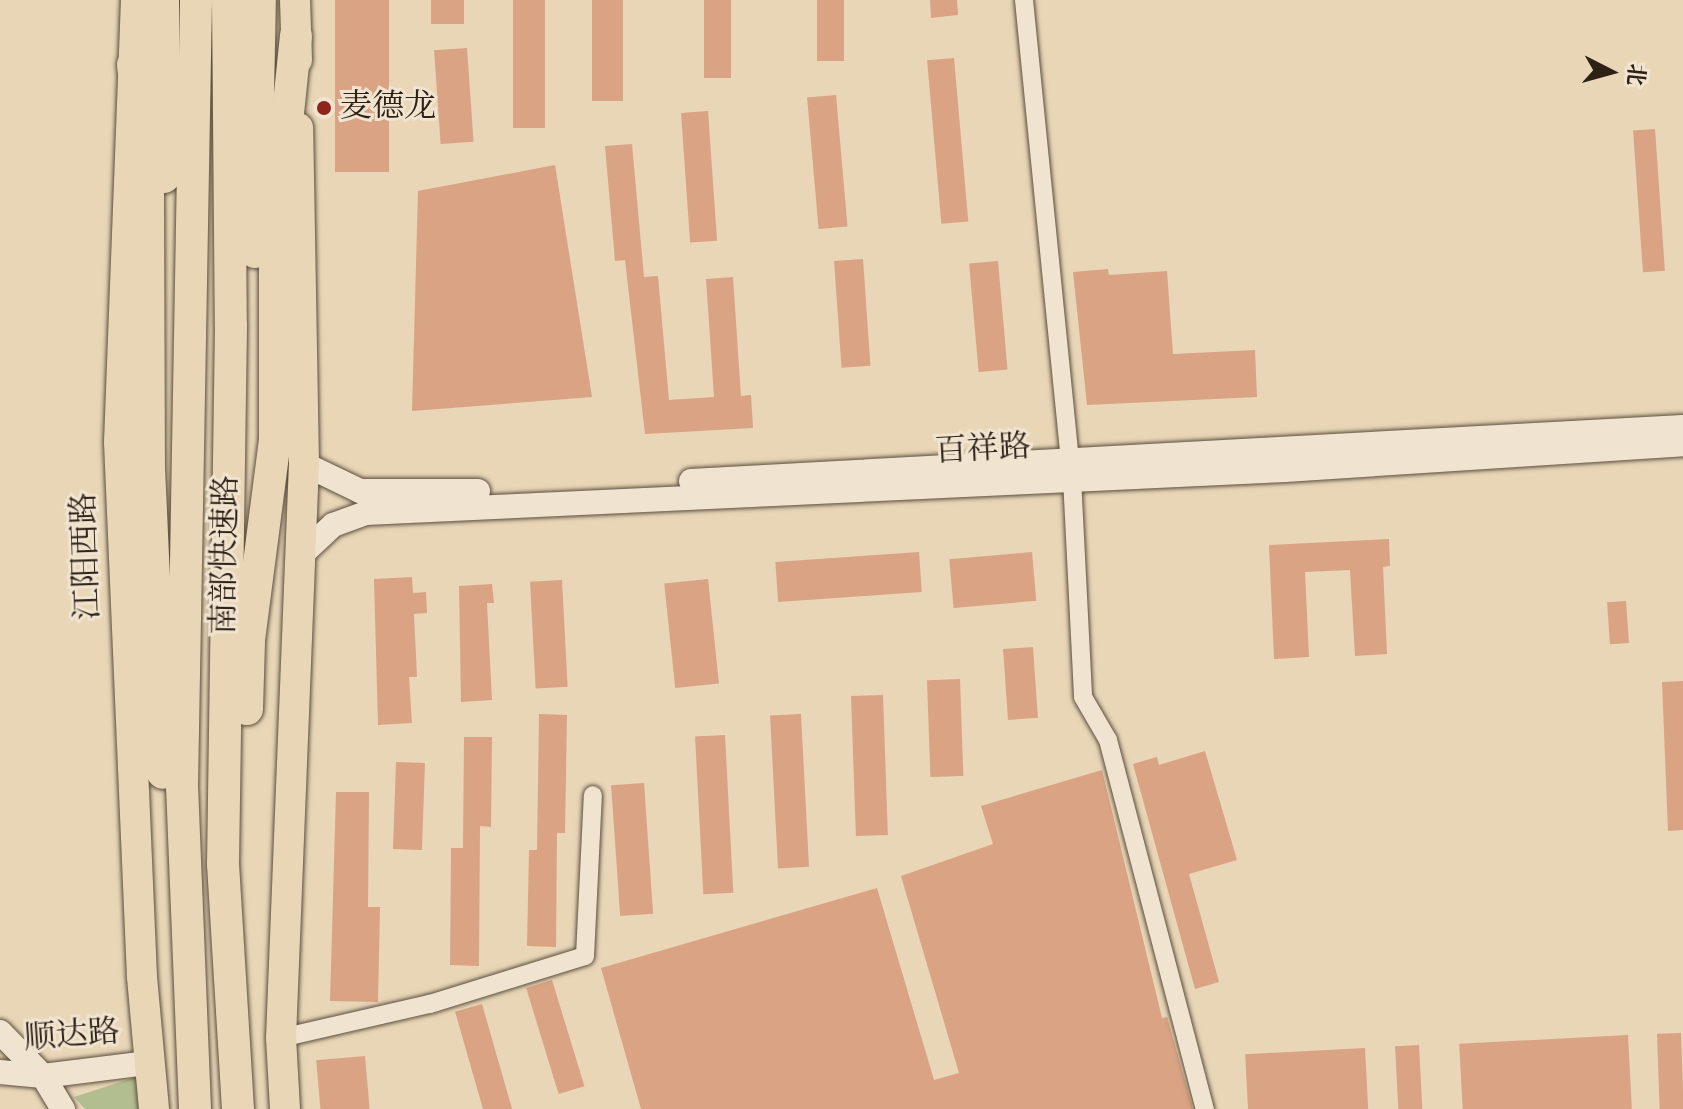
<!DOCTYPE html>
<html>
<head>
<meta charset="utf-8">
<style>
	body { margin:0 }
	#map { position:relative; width:1683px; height:1109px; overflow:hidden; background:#e8d6b7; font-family:"Old Standard TT","Noto Serif SC",serif }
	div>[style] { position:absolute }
	.green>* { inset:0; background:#b3be90 }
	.building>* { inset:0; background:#d9a384; transform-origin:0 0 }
	.roads { filter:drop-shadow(0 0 2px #5c4e3e) drop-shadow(0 0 2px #5c4e3e) }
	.minor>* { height:18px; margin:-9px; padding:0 9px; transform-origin:9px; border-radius:9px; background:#f0e4d0 }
	.tertiary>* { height:24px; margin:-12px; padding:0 12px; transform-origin:12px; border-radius:12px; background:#f0e4d0 }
	.primary>* { height:30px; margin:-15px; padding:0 15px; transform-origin:15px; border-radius:15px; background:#e8d6b7 }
	.trunk>* { height:32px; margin:-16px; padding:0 16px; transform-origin:16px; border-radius:16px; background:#e8d6b7 }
	.dots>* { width:22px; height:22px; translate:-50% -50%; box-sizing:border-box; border:4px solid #f0e4d0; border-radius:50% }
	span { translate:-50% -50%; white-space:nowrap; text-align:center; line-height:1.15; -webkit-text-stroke:6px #f0e4d0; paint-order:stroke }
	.poi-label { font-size:32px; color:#2d2116 }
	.left { translate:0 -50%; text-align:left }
	.street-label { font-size:32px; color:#2d2116 }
	.north { position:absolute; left:1571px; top:32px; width:80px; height:80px; -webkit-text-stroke:6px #f0e4d0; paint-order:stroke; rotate:96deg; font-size:22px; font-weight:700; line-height:32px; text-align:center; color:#2d2116 }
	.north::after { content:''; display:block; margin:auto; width:28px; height:36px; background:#2d2116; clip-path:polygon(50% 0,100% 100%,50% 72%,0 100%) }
</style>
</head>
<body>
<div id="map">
	<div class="green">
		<div style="clip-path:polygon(139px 1076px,140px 1109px,85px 1109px,74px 1097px)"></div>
	</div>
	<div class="building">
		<div style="left:335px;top:0;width:54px;height:172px"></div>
		<div style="left:431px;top:0;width:33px;height:24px"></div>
		<div style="left:513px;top:0;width:32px;height:128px"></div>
		<div style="left:592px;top:0;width:31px;height:101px"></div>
		<div style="left:704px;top:0;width:27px;height:78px"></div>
		<div style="left:817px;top:0;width:27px;height:61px"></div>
		<div style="clip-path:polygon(930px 0,957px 0,958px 15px,931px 18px)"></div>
		<div style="left:467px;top:48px;width:94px;height:33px;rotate:86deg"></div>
		<div style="left:954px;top:58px;width:164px;height:27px;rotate:85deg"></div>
		<div style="left:836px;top:95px;width:132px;height:29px;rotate:85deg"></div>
		<div style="left:708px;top:111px;width:130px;height:27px;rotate:86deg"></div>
		<div style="left:1655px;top:129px;width:142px;height:22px;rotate:86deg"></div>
		<div style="clip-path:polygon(632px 144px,644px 277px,658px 276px,669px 400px,714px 397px,706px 279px,733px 277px,741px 396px,751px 395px,753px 428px,645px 434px,625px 260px,615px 261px,605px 146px)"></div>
		<div style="clip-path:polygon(555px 165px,592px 397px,412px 411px,418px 191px)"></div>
		<div style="left:863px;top:259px;width:107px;height:29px;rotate:86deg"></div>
		<div style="left:998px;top:261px;width:109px;height:29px;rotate:85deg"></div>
		<div style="clip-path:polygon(1108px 269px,1109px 275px,1167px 271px,1173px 354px,1255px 350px,1257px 397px,1087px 405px,1073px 272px)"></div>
		<div style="clip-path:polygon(1389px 539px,1390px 566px,1383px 567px,1387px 654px,1355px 656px,1350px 570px,1305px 572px,1309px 657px,1274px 659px,1269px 545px)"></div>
		<div style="left:919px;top:552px;width:40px;height:144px;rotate:86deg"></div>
		<div style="left:1032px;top:552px;width:49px;height:83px;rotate:85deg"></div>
		<div style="clip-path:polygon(412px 577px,413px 593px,426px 592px,427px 613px,414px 614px,417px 677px,409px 677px,412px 723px,378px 725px,374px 579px)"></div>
		<div style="left:708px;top:579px;width:105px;height:44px;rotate:84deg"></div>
		<div style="left:562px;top:580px;width:107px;height:32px;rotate:87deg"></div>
		<div style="clip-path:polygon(492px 584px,494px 603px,487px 603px,492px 700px,461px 702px,459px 586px)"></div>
		<div style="left:1626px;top:601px;width:42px;height:19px;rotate:86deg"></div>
		<div style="left:1033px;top:647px;width:71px;height:30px;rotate:86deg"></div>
		<div style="left:960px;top:679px;width:97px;height:33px;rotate:88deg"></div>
		<div style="clip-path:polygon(1683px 681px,1683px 830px,1668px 831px,1662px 682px)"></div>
		<div style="left:883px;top:695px;width:140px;height:32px;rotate:88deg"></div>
		<div style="clip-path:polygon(539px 714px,567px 715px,565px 833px,557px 833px,556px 947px,527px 946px,529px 850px,537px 850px)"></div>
		<div style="left:801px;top:714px;width:153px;height:31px;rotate:87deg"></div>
		<div style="left:725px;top:735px;width:158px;height:30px;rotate:87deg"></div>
		<div style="clip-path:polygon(464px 737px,492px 737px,491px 827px,480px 826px,479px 966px,450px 965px,451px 848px,463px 848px)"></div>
		<div style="clip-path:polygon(1205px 751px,1237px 860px,1189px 874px,1219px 982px,1195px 989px,1133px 764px,1157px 757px,1159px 765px)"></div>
		<div style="left:396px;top:762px;width:29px;height:87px;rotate:2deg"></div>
		<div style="clip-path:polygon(1102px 770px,1162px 1018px,1167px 1017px,1193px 1109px,641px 1109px,601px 968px,877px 888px,934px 1080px,959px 1073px,901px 876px,993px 844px,981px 806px)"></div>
		<div style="left:644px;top:783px;width:131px;height:33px;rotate:86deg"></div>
		<div style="clip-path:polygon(336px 792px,369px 792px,368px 907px,380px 907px,378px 1002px,330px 1001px)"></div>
		<div style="left:552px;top:980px;width:111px;height:27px;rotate:73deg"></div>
		<div style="left:482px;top:1004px;width:109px;height:28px;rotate:74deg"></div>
		<div style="left:1681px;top:1033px;width:76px;height:24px;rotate:88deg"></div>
		<div style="left:1628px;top:1035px;width:74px;height:169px;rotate:87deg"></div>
		<div style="left:1419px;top:1045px;width:64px;height:24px;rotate:87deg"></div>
		<div style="left:1365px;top:1048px;width:61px;height:120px;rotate:87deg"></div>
		<div style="left:365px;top:1056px;width:53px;height:49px;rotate:85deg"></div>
	</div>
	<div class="roads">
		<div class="minor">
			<div style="left:1024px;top:0;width:480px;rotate:84.3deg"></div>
			<div style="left:1072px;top:478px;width:219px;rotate:87.1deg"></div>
			<div style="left:1083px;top:697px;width:50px;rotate:59.8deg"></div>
			<div style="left:1108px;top:740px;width:382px;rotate:75.3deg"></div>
			<div style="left:281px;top:1038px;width:153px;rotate:-12.9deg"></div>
			<div style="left:430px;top:1004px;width:162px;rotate:-17.2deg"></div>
			<div style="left:585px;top:956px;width:161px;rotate:-87.2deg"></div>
		</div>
		<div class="tertiary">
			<div style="left:304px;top:464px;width:62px;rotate:25.7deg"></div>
			<div style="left:360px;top:491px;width:118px"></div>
			<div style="left:691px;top:481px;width:993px;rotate:-3.12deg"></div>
			<div style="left:300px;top:556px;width:45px;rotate:-43.2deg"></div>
			<div style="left:333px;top:525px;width:35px;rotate:-20deg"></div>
			<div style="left:366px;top:513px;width:920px;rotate:-2.68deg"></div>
			<div style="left:1285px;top:470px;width:399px;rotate:-3.7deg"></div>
			<div style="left:0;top:1032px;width:62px;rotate:45.7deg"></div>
			<div style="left:43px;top:1076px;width:39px;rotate:59deg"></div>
			<div style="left:0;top:1072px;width:43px;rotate:5.3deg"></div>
			<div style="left:43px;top:1076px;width:106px;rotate:-7.1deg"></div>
		</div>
		<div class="primary">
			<div style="left:136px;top:0;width:442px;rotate:92.2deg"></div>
			<div style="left:119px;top:442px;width:535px;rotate:87.54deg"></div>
			<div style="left:142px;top:977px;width:133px;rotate:84.8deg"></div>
			<div style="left:295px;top:0;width:60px;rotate:88.1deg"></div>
			<div style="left:285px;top:1109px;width:71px;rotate:-93.2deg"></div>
			<div style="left:281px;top:1038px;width:574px;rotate:-87.71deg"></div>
			<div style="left:304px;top:464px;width:336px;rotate:-91deg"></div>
		</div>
		<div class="trunk">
			<div style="left:163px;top:0;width:177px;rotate:89.7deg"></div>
			<div style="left:228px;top:0;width:326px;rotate:89.5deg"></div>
			<div style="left:231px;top:326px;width:538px;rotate:90.85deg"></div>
			<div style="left:223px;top:864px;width:245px;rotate:86.5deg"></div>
			<div style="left:133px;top:65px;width:129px;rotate:83.3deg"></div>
			<div style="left:148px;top:193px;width:275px;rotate:89.8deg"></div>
			<div style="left:149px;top:468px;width:305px;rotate:87.4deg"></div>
			<div style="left:255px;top:252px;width:252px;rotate:-88.9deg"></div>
			<div style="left:247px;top:709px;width:69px;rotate:-88.3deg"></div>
			<div style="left:249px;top:640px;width:203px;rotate:-82.6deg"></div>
			<div style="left:275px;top:439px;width:200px;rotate:-90deg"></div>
			<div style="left:275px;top:239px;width:204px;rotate:-84.1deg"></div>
			<div style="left:195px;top:1109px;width:322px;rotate:-92.3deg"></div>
			<div style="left:182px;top:787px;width:787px;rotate:-88.98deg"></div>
		</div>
	</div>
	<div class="dots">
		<div style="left:324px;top:108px;background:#8f2418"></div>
	</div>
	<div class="poi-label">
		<span class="left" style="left:340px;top:108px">麦德龙</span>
	</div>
	<div class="street-label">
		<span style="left:983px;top:451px;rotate:-3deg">百祥路</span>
		<span style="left:227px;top:555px;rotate:-89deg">南部快速路</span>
		<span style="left:88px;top:556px;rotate:-92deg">江阳西路</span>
		<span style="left:72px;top:1037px;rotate:-4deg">顺达路</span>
	</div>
	<div class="north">北</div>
</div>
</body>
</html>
